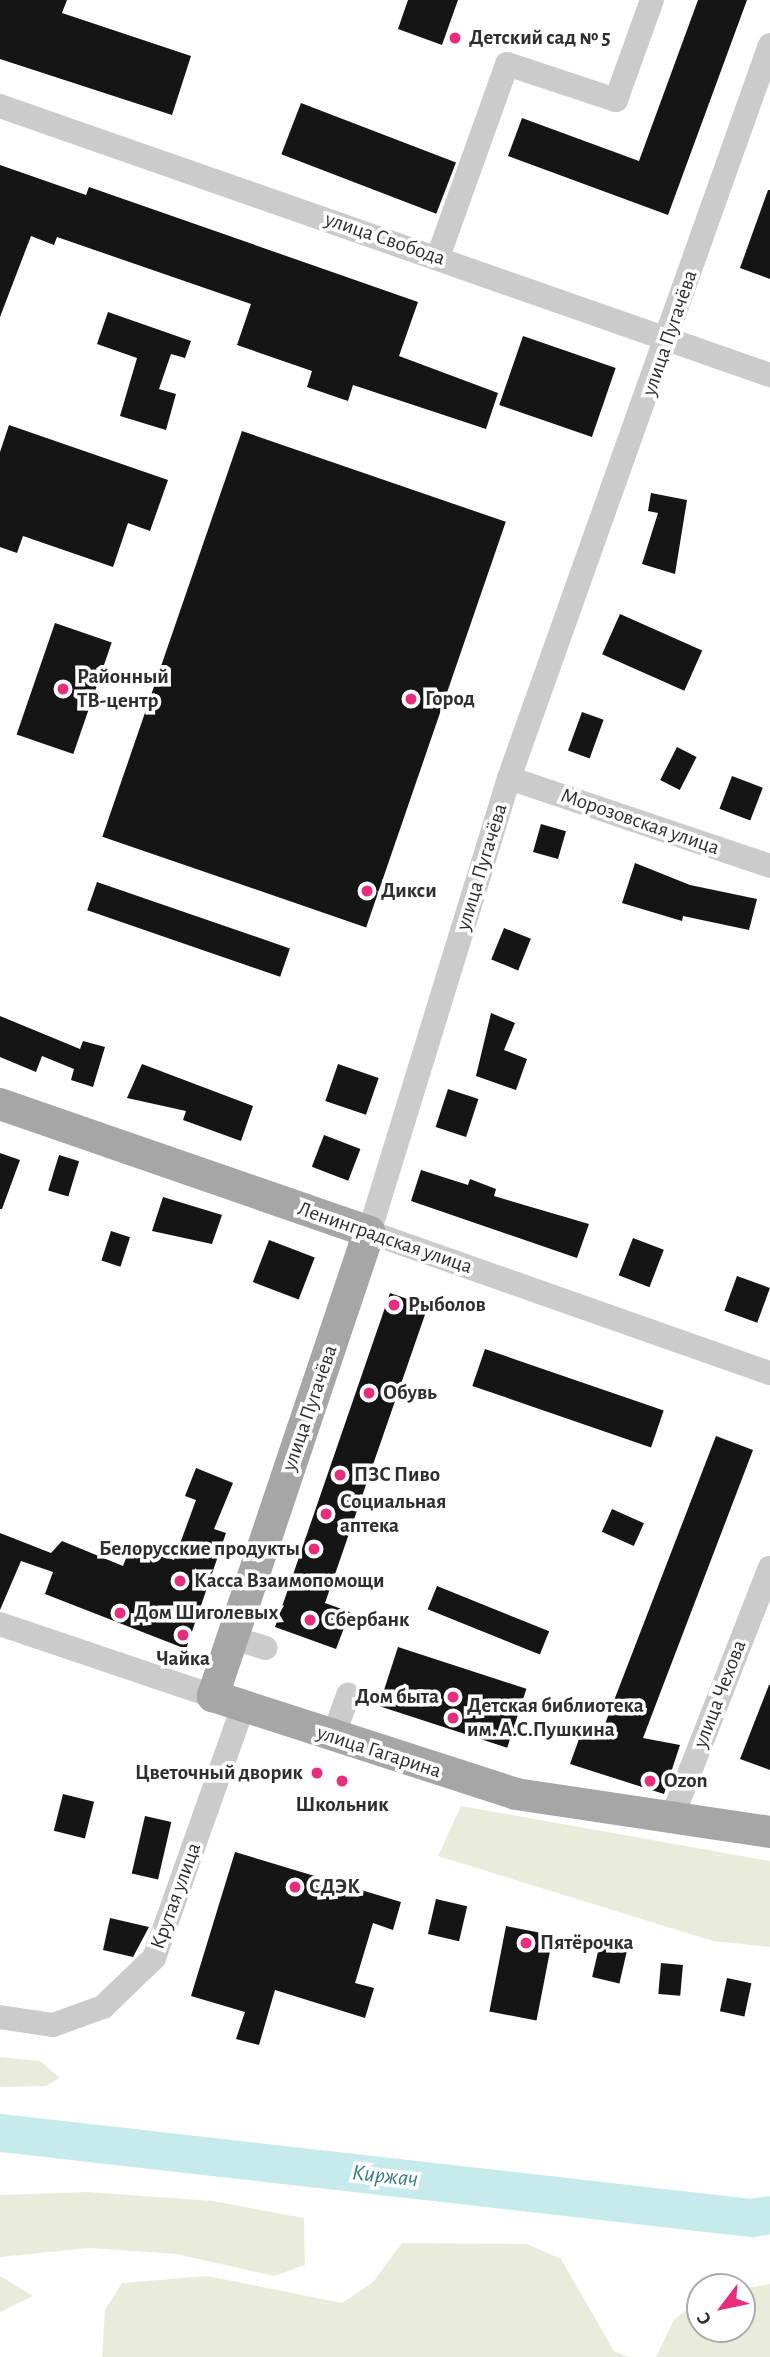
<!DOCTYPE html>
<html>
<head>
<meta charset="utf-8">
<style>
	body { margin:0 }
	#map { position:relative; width:770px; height:2357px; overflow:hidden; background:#fff; font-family:"Alegreya Sans",sans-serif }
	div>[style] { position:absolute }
	.green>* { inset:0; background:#eaecdb }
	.river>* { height:38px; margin:-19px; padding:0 19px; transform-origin:19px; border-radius:19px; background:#c7ebec }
	.building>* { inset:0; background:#151515; transform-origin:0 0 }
	.minor>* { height:24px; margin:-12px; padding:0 12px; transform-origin:12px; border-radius:12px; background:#cbcbcb }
	.major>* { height:32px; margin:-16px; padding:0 16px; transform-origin:16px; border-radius:16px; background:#a6a6a6 }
	.dots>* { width:19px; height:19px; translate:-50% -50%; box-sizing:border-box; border:4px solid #fff; border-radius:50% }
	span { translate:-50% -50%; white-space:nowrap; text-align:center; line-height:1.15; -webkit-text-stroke:7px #fff; paint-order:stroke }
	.poi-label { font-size:21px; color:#2e2e2e; font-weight:700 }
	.left { translate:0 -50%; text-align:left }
	.right { translate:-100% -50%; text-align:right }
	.street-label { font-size:21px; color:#2e2e2e }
	.water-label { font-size:23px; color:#347b7f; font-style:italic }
	.north { position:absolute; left:686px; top:2273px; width:70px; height:70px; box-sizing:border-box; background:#fff; border:2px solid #ababab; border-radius:50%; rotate:238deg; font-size:19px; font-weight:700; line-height:28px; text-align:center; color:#2e2e2e }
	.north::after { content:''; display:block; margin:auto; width:24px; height:32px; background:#e92c7b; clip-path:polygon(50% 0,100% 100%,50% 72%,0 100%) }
</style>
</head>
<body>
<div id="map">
	<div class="green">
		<div style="clip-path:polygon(461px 1806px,770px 1861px,770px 1947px,713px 1941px,438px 1856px)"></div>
		<div style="clip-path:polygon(0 2057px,40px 2061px,60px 2078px,46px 2086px,0 2087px)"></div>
		<div style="clip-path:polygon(88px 2192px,213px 2201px,304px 2218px,305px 2265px,274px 2276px,176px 2254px,89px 2248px,0 2257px,0 2195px)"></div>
		<div style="clip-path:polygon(402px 2243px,527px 2244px,561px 2259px,614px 2351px,629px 2357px,102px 2357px,105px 2310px,122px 2283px,208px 2276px,342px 2303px,373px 2282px)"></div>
		<div style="clip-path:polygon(0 2276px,33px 2296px,0 2312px)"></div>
		<div style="clip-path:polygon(770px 2284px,770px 2357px,656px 2357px,674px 2320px,700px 2298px,700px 2329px,742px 2329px,742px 2289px)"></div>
	</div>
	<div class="river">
		<div style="left:0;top:2133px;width:757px;rotate:6.45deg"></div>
		<div style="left:752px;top:2218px;width:18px;rotate:-9deg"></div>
	</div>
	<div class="building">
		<div style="clip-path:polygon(0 0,67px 0,62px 13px,191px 56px,172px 115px,0 59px)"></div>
		<div style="clip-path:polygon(408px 0,458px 0,442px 45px,398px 29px)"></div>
		<div style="clip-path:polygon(698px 0,747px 0,668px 215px,508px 156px,522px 118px,639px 161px)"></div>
		<div style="left:301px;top:103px;width:166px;height:55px;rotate:21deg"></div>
		<div style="clip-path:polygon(0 165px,86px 195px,89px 187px,418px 302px,399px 356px,498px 393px,486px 429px,353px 385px,348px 401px,307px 387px,312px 371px,237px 345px,251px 304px,57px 237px,54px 245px,31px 236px,0 317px)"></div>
		<div style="clip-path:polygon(768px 190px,770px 190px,770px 279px,740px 268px)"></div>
		<div style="clip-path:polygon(108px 312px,191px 341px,185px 358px,171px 354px,159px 389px,176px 394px,166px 430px,120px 416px,137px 358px,97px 344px)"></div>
		<div style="left:523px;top:336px;width:98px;height:73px;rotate:19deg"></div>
		<div style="clip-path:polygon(9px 425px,168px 480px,150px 531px,128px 523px,113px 567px,23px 536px,17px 553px,0 547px,0 452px)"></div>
		<div style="left:242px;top:431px;width:279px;height:429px;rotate:19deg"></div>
		<div style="clip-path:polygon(651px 493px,687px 500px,675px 574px,642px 564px,658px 513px,648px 511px)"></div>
		<div style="left:620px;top:614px;width:90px;height:44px;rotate:24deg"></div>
		<div style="left:55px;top:623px;width:60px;height:118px;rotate:19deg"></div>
		<div style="left:582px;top:712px;width:23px;height:41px;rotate:20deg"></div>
		<div style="left:677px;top:747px;width:22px;height:37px;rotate:27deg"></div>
		<div style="left:732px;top:776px;width:33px;height:35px;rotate:21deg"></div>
		<div style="left:541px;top:824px;width:26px;height:29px;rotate:16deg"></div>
		<div style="clip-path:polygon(635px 863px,690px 885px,757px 899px,749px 930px,683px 916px,682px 921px,622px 903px)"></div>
		<div style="left:97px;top:882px;width:204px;height:30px;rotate:19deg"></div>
		<div style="left:504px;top:928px;width:29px;height:34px;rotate:22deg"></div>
		<div style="clip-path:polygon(491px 1013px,515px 1023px,504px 1050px,527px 1059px,516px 1090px,476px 1076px)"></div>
		<div style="clip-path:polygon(0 1016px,80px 1049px,83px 1041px,105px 1047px,93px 1087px,71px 1080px,74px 1069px,42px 1056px,36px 1072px,0 1057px)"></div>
		<div style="clip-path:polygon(142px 1064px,253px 1106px,241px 1141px,183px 1120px,186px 1111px,127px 1098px)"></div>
		<div style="left:338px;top:1064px;width:43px;height:39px;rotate:19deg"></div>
		<div style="left:448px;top:1089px;width:32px;height:40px;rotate:18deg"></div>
		<div style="left:324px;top:1135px;width:39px;height:34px;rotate:21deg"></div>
		<div style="clip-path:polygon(0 1153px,20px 1160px,2px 1209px,0 1209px)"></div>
		<div style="left:59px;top:1155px;width:21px;height:37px;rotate:17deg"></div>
		<div style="clip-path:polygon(421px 1170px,468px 1185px,470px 1179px,496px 1189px,494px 1196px,589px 1224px,577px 1258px,411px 1201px)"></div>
		<div style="clip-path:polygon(163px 1197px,222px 1215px,212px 1244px,152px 1231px)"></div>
		<div style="left:111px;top:1231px;width:20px;height:31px;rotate:18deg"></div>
		<div style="left:633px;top:1238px;width:33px;height:40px;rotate:21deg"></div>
		<div style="left:269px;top:1240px;width:49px;height:45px;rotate:21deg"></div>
		<div style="left:737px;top:1276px;width:35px;height:37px;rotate:20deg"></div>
		<div style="clip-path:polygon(390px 1293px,428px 1306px,325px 1603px,350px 1612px,336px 1649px,275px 1627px)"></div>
		<div style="left:485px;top:1349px;width:189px;height:39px;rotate:19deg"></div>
		<div style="clip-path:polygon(716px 1436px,753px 1450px,643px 1738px,680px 1745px,664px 1794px,570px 1764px,584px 1725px,603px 1729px)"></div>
		<div style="clip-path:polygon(196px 1468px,233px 1483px,214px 1529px,226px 1533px,186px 1649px,45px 1594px,53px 1572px,21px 1561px,0 1610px,0 1533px,51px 1553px,62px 1541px,123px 1566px,131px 1545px,174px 1560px,196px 1500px,185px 1496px)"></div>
		<div style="left:612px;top:1509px;width:35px;height:25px;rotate:24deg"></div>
		<div style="left:437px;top:1586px;width:121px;height:25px;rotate:22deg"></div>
		<div style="left:398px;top:1647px;width:135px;height:62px;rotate:18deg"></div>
		<div style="clip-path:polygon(769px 1685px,770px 1685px,770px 1770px,740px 1759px)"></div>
		<div style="left:63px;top:1794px;width:32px;height:38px;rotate:14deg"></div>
		<div style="left:145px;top:1816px;width:27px;height:59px;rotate:13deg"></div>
		<div style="clip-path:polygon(235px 1852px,401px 1902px,393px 1930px,373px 1923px,355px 1983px,374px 1988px,365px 2018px,275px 1990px,259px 2045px,236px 2039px,245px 2012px,191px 1996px)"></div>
		<div style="left:436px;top:1899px;width:32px;height:36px;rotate:13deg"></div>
		<div style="clip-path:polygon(110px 1918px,149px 1927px,133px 1957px,103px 1950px)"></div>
		<div style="left:506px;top:1926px;width:48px;height:87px;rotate:11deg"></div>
		<div style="left:600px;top:1943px;width:28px;height:35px;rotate:13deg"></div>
		<div style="left:661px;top:1963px;width:22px;height:31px;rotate:5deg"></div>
		<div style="left:727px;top:1978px;width:25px;height:34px;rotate:12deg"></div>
	</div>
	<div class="minor">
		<div style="left:770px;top:45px;width:778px;rotate:109.6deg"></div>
		<div style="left:509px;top:778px;width:475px;rotate:107.1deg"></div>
		<div style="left:369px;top:1232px;width:425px;rotate:19.4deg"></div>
		<div style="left:0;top:106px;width:816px;rotate:19.26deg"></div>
		<div style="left:438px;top:257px;width:205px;rotate:-70.3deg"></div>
		<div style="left:507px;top:64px;width:115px;rotate:18.3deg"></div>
		<div style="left:616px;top:100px;width:106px;rotate:-70.2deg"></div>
		<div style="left:509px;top:778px;width:275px;rotate:18.6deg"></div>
		<div style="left:0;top:1624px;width:225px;rotate:18.7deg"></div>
		<div style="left:233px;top:1638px;width:34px;rotate:17deg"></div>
		<div style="left:333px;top:1737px;width:45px;rotate:-70.3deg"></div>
		<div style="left:671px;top:1820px;width:271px;rotate:-68.6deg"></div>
		<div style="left:0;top:2017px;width:54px;rotate:8.6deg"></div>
		<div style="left:53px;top:2025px;width:53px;rotate:-19.8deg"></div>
		<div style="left:103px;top:2007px;width:71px;rotate:-43.9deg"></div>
		<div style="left:154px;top:1958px;width:266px;rotate:-70.5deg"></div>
	</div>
	<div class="major">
		<div style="left:0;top:1104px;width:391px;rotate:19.1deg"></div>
		<div style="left:369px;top:1232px;width:490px;rotate:108.6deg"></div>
		<div style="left:213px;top:1696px;width:318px;rotate:17.9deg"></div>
		<div style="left:516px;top:1794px;width:257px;rotate:8.5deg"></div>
	</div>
	<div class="dots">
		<div style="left:455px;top:38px;background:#e92c7b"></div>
		<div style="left:63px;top:689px;background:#e92c7b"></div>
		<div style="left:411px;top:699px;background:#e92c7b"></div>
		<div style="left:367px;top:891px;background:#e92c7b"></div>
		<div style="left:394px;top:1305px;background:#e92c7b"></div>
		<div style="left:369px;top:1393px;background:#e92c7b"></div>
		<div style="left:340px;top:1475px;background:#e92c7b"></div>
		<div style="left:326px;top:1514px;background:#e92c7b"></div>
		<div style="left:314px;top:1549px;background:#e92c7b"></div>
		<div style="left:180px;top:1581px;background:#e92c7b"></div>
		<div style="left:120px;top:1613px;background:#e92c7b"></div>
		<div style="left:310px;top:1620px;background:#e92c7b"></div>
		<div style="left:183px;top:1635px;background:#e92c7b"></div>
		<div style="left:453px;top:1697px;background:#e92c7b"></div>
		<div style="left:453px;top:1718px;background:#e92c7b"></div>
		<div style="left:317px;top:1773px;background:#e92c7b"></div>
		<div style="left:342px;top:1781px;background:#e92c7b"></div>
		<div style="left:650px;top:1781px;background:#e92c7b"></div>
		<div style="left:295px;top:1887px;background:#e92c7b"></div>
		<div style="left:526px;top:1943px;background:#e92c7b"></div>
	</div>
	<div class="poi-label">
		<span class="left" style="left:469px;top:38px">Детский сад № 5</span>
		<span class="left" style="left:77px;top:689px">Районный<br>ТВ-центр</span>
		<span class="left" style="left:425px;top:699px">Город</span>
		<span class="left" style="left:381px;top:891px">Дикси</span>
		<span class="left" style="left:408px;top:1305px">Рыболов</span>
		<span class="left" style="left:383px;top:1393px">Обувь</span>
		<span class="left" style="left:354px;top:1475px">ПЗС Пиво</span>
		<span class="left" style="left:340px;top:1514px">Социальная<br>аптека</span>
		<span class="right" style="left:300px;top:1549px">Белорусские продукты</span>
		<span class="left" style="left:194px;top:1581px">Касса Взаимопомощи</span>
		<span class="left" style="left:134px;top:1613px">Дом Шиголевых</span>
		<span class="left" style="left:324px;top:1620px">Сбербанк</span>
		<span style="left:183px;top:1659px">Чайка</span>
		<span class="right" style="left:439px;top:1697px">Дом быта</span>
		<span class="left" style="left:467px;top:1718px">Детская библиотека<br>им. А.С.Пушкина</span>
		<span class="right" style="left:303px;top:1773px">Цветочный дворик</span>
		<span class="left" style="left:664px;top:1781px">Ozon</span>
		<span style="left:342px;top:1805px">Школьник</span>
		<span class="left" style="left:309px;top:1887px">СДЭК</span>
		<span class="left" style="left:540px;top:1943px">Пятёрочка</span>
	</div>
	<div class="street-label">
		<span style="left:385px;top:239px;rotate:19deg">улица Свобода</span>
		<span style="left:670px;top:333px;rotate:-71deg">улица Пугачёва</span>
		<span style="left:640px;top:822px;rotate:19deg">Морозовская улица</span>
		<span style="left:482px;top:867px;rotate:-73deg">улица Пугачёва</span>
		<span style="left:385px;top:1238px;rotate:19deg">Ленинградская улица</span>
		<span style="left:310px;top:1408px;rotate:-71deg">улица Пугачёва</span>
		<span style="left:720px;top:1694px;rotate:-69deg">улица Чехова</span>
		<span style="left:379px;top:1752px;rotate:18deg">улица Гагарина</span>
		<span style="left:176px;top:1896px;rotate:-70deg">Крутая улица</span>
	</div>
	<div class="water-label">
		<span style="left:385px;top:2177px;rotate:6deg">Киржач</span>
	</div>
	<div class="north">С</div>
</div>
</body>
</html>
